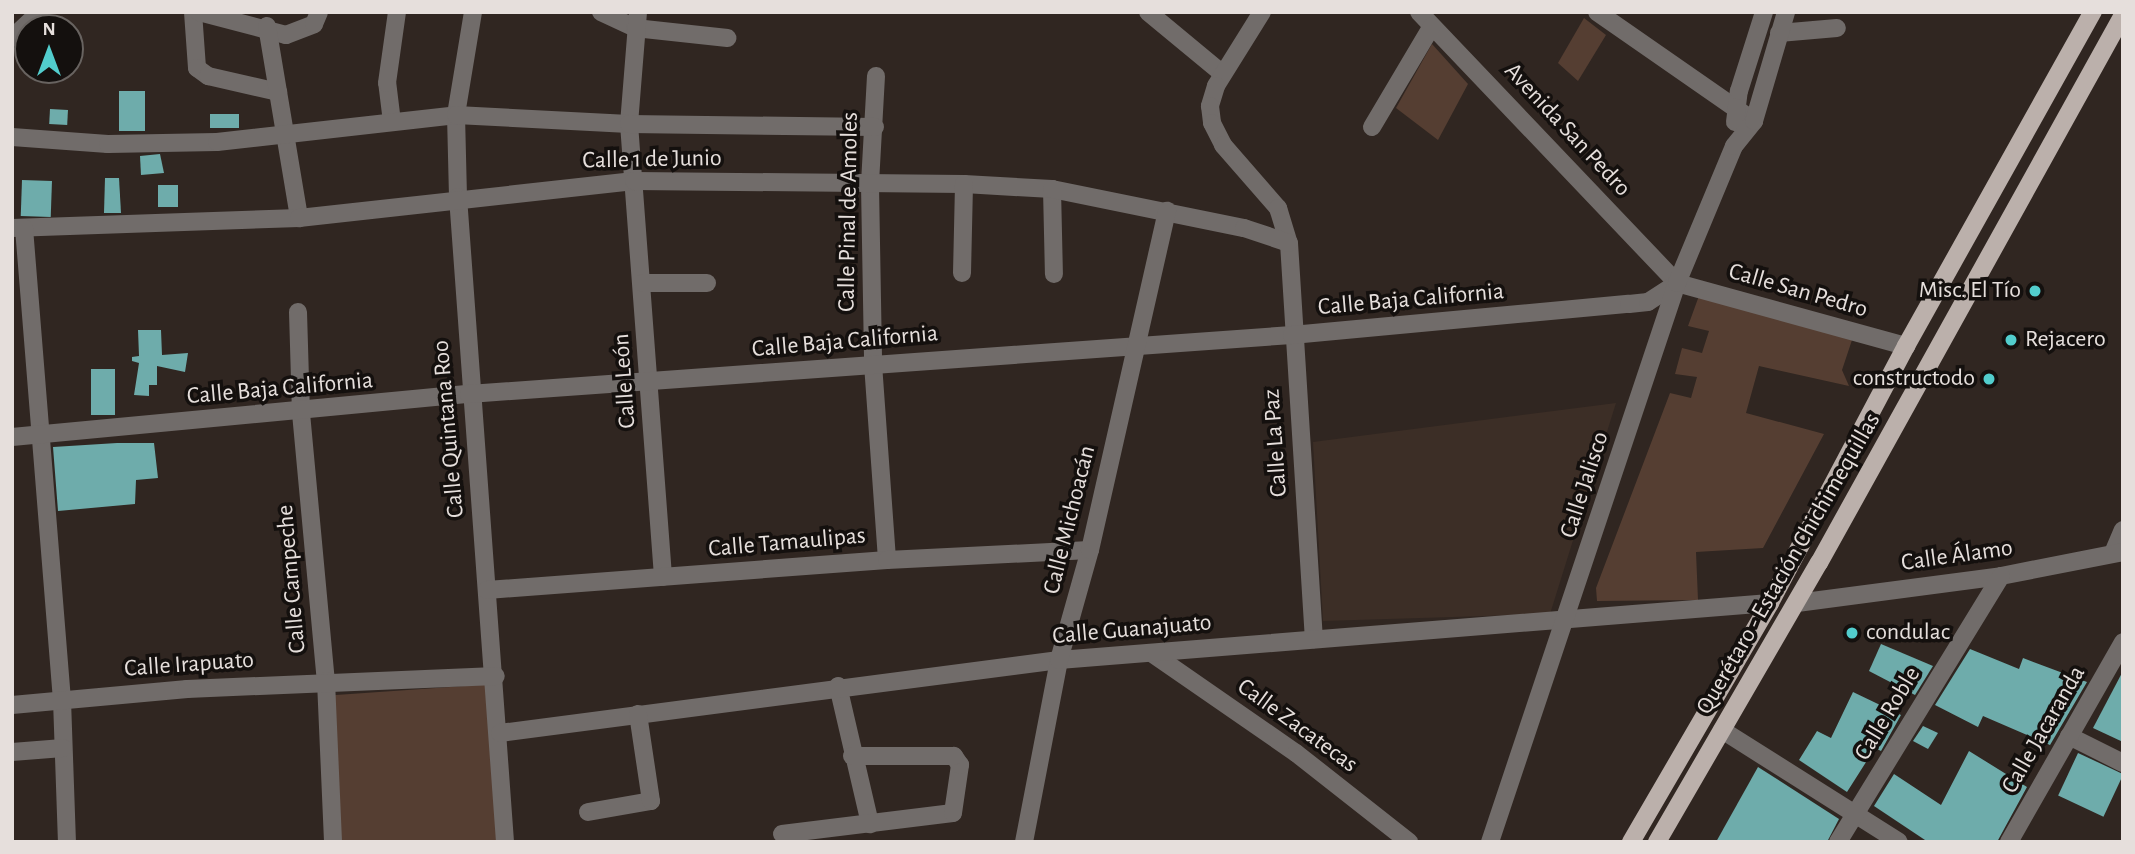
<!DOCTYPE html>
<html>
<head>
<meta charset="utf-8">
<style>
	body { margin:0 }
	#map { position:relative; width:2135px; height:854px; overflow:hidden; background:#302621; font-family:"Alegreya Sans",sans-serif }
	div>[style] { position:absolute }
	.built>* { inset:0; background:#3c2e26 }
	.green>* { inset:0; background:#553e32; transform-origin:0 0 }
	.building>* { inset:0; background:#6eacab; transform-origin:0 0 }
	.minor>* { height:18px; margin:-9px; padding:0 9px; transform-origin:9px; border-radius:9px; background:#716c6a }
	.major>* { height:18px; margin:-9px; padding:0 9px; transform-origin:9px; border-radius:9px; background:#bbb0ab }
	.dots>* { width:19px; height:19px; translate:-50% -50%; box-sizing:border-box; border:4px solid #14100e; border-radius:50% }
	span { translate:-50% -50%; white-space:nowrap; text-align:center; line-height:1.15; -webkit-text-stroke:7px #14100e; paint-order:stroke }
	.street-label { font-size:24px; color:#e6dfdc }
	.poi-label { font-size:24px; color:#e6dfdc }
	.right { translate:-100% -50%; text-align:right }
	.left { translate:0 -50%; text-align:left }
	.frame { position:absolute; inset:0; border:14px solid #e6dfdc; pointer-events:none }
	.north { position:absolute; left:14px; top:14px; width:70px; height:70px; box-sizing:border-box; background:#14100e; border:2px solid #686360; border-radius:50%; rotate:0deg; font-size:19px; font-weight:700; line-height:28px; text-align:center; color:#e6dfdc }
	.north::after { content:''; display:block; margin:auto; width:24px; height:32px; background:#52cdcd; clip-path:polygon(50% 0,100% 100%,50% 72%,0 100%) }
</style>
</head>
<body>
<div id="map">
	<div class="built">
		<div style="clip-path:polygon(1616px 403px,1550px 614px,1323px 621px,1313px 442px)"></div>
	</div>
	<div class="green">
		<div style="clip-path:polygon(1584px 18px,1606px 35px,1578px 81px,1558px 63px)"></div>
		<div style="clip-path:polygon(1432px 44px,1468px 84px,1438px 140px,1396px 108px)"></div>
		<div style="clip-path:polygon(1700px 293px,1852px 340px,1842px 370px,1849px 386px,1759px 366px,1746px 413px,1824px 434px,1763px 548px,1696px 552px,1698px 600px,1597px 601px,1596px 588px,1670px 393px,1691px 398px,1697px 377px,1675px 374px,1682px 348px,1702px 353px,1709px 331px,1688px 326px)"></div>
		<div style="left:493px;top:684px;width:158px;height:168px;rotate:86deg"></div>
	</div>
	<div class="building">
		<div style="left:119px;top:91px;width:26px;height:40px"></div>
		<div style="left:50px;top:109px;width:18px;height:15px;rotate:3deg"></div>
		<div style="left:239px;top:114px;width:14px;height:29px;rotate:90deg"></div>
		<div style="clip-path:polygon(160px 154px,164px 173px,141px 175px,140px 156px)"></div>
		<div style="clip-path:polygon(105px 178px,119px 178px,121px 213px,104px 213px)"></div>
		<div style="left:22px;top:180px;width:30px;height:36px;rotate:2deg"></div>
		<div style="left:158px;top:185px;width:20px;height:22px"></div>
		<div style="clip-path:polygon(138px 330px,161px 330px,162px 355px,188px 353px,185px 372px,157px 366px,157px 385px,149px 385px,149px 396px,134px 395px,139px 363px,132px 361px,132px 357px,139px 356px)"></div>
		<div style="left:91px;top:369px;width:24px;height:46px"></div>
		<div style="clip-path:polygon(117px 443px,154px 443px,158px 478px,136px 480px,135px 504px,58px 511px,53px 447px)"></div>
		<div style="clip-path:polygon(1881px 644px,1933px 666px,1915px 695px,1869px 671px)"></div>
		<div style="clip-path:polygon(1970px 649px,2019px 669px,2023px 658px,2087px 682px,2050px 745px,1983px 716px,1978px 727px,1935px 705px)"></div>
		<div style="clip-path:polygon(2123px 671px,2123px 742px,2093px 728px)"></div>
		<div style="clip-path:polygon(1853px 692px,1901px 715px,1881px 751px,1875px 748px,1847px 792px,1799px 760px,1817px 731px,1831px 738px)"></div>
		<div style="clip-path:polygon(1923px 726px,1938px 733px,1928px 749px,1913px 741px)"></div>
		<div style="clip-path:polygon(1969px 751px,2027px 787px,1997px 842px,1928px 842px,1874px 806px,1894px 774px,1941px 805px)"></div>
		<div style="left:2078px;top:753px;width:50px;height:47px;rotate:25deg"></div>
		<div style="clip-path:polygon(1758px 767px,1839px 819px,1827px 842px,1716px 842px)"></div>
	</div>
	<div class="minor">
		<div style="left:193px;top:12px;width:56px;rotate:85.9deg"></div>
		<div style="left:197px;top:68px;width:14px;rotate:36deg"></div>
		<div style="left:208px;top:76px;width:72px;rotate:12.9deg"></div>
		<div style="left:199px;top:12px;width:90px;rotate:14.8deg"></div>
		<div style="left:286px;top:35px;width:30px;rotate:-21deg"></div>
		<div style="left:314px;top:24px;width:13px;rotate:-67deg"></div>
		<div style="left:473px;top:12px;width:104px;rotate:99.4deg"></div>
		<div style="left:456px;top:115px;width:82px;rotate:88.6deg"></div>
		<div style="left:458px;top:197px;width:647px;rotate:85.83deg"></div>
		<div style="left:601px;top:12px;width:38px;rotate:25deg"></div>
		<div style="left:635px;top:28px;width:93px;rotate:6.2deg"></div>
		<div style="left:638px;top:12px;width:112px;rotate:94.6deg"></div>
		<div style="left:629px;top:124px;width:454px;rotate:85.7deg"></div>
		<div style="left:1148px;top:12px;width:97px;rotate:39.6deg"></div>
		<div style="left:1262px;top:12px;width:87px;rotate:121.9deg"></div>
		<div style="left:1216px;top:86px;width:21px;rotate:107deg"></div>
		<div style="left:1210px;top:106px;width:17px;rotate:83deg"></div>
		<div style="left:1212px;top:123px;width:25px;rotate:63deg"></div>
		<div style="left:1223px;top:145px;width:84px;rotate:48.9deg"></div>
		<div style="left:1278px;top:208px;width:37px;rotate:73deg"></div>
		<div style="left:1289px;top:243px;width:397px;rotate:86.4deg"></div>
		<div style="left:1419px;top:12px;width:374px;rotate:46.4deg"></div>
		<div style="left:1597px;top:12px;width:191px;rotate:34.8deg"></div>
		<div style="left:267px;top:26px;width:195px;rotate:80.5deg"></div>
		<div style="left:1779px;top:33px;width:58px;rotate:-4.9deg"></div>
		<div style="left:12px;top:38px;width:38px;rotate:-43deg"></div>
		<div style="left:876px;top:76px;width:109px;rotate:93.2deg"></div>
		<div style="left:870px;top:185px;width:179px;rotate:89deg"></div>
		<div style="left:873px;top:364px;width:196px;rotate:85.9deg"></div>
		<div style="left:392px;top:122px;width:39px;rotate:-97deg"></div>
		<div style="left:387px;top:83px;width:72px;rotate:-82deg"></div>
		<div style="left:1735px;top:122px;width:31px;rotate:-83deg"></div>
		<div style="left:1739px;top:91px;width:83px;rotate:-72.4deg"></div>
		<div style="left:1372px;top:127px;width:117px;rotate:-59.3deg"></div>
		<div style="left:12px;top:137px;width:96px;rotate:4.2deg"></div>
		<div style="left:108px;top:144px;width:109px;rotate:-1.1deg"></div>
		<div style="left:217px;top:142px;width:241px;rotate:-6.4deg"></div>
		<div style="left:456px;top:115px;width:173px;rotate:3deg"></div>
		<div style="left:629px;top:124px;width:246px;rotate:0.7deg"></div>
		<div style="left:1052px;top:189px;width:85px;rotate:88.7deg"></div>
		<div style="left:12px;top:228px;width:287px;rotate:-2deg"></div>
		<div style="left:299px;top:218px;width:337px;rotate:-6.3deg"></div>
		<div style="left:634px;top:181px;width:330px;rotate:0.5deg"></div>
		<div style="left:964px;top:184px;width:88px;rotate:3.3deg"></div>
		<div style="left:1052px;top:189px;width:196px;rotate:11.5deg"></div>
		<div style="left:1244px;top:228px;width:47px;rotate:18.4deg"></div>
		<div style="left:24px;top:228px;width:474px;rotate:85.4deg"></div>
		<div style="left:62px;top:700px;width:142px;rotate:88deg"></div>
		<div style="left:962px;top:273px;width:89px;rotate:-88.7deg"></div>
		<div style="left:643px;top:283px;width:64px"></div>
		<div style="left:1677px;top:283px;width:238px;rotate:15.4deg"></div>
		<div style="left:298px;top:312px;width:101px;rotate:88.3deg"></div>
		<div style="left:301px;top:413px;width:269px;rotate:84.7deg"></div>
		<div style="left:326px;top:681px;width:161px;rotate:87.5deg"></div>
		<div style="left:12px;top:437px;width:459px;rotate:-5.4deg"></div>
		<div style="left:469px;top:394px;width:825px;rotate:-4.1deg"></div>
		<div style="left:1292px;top:335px;width:338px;rotate:-5.3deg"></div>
		<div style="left:1629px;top:304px;width:19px;rotate:-6deg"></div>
		<div style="left:1648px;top:302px;width:35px;rotate:-33deg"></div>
		<div style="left:2113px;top:553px;width:25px;rotate:-67deg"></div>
		<div style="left:487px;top:590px;width:401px;rotate:-4.3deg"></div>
		<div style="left:887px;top:560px;width:203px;rotate:-2.8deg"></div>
		<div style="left:1797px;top:603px;width:206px;rotate:-7.5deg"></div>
		<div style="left:2001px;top:576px;width:124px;rotate:-11.1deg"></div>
		<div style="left:1153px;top:654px;width:174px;rotate:34.7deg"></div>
		<div style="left:1296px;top:753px;width:144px;rotate:38.2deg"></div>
		<div style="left:838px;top:686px;width:142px;rotate:76.9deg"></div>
		<div style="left:12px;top:705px;width:176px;rotate:-5.2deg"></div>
		<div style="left:187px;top:689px;width:309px;rotate:-2.4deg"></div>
		<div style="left:1722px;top:730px;width:209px;rotate:32.3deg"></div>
		<div style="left:500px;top:733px;width:564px;rotate:-7.44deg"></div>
		<div style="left:1059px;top:660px;width:713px;rotate:-4.58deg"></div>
		<div style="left:2069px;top:736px;width:60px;rotate:26.6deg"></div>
		<div style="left:12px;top:752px;width:51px;rotate:-4.5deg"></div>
		<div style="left:588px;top:812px;width:64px;rotate:-9.9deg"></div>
		<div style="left:651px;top:801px;width:88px;rotate:-98.5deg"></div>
		<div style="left:782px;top:834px;width:172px;rotate:-7deg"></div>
		<div style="left:953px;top:813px;width:49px;rotate:-81.7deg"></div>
		<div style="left:960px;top:765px;width:11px;rotate:-124deg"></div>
		<div style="left:954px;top:756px;width:102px;rotate:180deg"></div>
		<div style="left:1024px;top:842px;width:185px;rotate:-79.1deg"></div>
		<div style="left:1059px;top:660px;width:114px;rotate:-74.3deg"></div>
		<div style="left:1090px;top:550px;width:348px;rotate:-77.2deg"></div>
		<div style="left:1490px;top:842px;width:589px;rotate:-71.5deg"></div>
		<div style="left:1677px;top:283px;width:148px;rotate:-67.4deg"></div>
		<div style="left:1734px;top:146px;width:32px;rotate:-51deg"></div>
		<div style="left:1754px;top:121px;width:114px;rotate:-73.6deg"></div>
		<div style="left:1838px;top:842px;width:312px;rotate:-58.5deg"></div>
		<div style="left:2009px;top:842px;width:230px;rotate:-60.3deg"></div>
	</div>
	<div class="major">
		<div style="left:1631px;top:842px;width:276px;rotate:-59.8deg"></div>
		<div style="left:1770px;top:603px;width:291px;rotate:-62.1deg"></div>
		<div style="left:1906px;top:346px;width:383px;rotate:-60.8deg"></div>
		<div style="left:1657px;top:842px;width:323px;rotate:-59.9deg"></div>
		<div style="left:1819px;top:563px;width:627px;rotate:-60.98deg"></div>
	</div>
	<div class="dots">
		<div style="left:2035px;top:291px;background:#52cdcd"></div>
		<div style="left:2011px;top:340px;background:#52cdcd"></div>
		<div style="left:1989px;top:379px;background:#52cdcd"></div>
		<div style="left:1852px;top:633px;background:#52cdcd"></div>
	</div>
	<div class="street-label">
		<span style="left:1567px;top:130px;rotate:47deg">Avenida San Pedro</span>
		<span style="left:652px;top:160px;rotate:-1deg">Calle 1 de Junio</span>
		<span style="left:849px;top:212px;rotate:-89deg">Calle Pinal de Amoles</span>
		<span style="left:1798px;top:291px;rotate:16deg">Calle San Pedro</span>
		<span style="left:1411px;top:300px;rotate:-5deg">Calle Baja California</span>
		<span style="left:845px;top:342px;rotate:-5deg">Calle Baja California</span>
		<span style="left:625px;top:381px;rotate:-94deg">Calle León</span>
		<span style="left:280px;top:389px;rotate:-5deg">Calle Baja California</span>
		<span style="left:449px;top:429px;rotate:-95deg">Calle Quintana Roo</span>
		<span style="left:1276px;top:443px;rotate:-94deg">Calle La Paz</span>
		<span style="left:1585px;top:485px;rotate:-72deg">Calle Jalisco</span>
		<span style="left:1070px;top:520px;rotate:-76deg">Calle Michoacán</span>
		<span style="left:787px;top:543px;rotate:-5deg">Calle Tamaulipas</span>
		<span style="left:1957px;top:556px;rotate:-8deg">Calle Álamo</span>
		<span style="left:1789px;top:564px;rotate:-60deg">Querétaro - Estación Chichimequillas</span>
		<span style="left:292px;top:579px;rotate:-95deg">Calle Campeche</span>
		<span style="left:1132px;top:630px;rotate:-5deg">Calle Guanajuato</span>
		<span style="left:189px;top:665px;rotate:-4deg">Calle Irapuato</span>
		<span style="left:1888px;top:714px;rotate:-59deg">Calle Roble</span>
		<span style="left:1297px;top:726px;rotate:36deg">Calle Zacatecas</span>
		<span style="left:2044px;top:730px;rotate:-60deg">Calle Jacaranda</span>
	</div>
	<div class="poi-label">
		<span class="right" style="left:2021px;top:291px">Misc. El Tío</span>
		<span class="left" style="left:2025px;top:340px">Rejacero</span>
		<span class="right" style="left:1975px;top:379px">constructodo</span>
		<span class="left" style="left:1866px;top:633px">condulac</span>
	</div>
	<div class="frame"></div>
	<div class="north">N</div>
</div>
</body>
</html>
